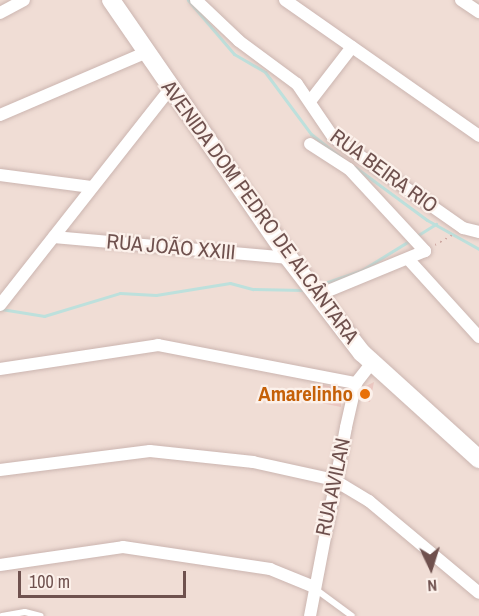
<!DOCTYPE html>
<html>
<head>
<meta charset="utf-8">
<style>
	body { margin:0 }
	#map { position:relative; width:479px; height:616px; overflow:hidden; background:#f9ede6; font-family:"Archivo Narrow",sans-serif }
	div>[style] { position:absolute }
	.residential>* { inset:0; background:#f0ddd5; transform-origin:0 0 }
	.stream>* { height:3px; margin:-1.5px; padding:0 1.5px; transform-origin:1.5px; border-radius:1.5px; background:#bde0dc }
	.building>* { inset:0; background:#ebc7c1 }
	.path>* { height:2px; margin-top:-1px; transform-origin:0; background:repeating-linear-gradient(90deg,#cfaaa4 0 1.5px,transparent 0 6px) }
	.roads { filter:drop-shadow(0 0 2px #cbb5b0) drop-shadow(0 0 2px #cbb5b0) }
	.lane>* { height:6px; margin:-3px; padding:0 3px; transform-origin:3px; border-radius:3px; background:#fff }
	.street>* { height:12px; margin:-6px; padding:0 6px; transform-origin:6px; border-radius:6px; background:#fff }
	.secondary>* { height:18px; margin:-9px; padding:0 9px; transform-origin:9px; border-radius:9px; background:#fff }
	.dots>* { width:16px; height:16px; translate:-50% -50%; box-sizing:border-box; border:3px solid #fcf1eb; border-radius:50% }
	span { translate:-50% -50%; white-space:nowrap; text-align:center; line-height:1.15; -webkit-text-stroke:4.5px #fcf1eb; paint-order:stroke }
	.street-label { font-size:21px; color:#6f514e }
	.food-label { font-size:21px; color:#c56008; font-weight:700 }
	.right { translate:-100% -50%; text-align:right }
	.north { position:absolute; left:401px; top:538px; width:60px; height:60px; -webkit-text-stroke:4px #fcf1eb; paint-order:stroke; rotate:176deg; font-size:16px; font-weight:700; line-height:24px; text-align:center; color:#6f514e }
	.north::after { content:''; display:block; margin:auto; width:21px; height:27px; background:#6f514e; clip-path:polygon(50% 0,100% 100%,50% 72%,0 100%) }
	.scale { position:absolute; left:18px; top:571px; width:168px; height:27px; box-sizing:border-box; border:3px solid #6f514e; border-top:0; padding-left:8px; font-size:18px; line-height:21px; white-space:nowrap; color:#6f514e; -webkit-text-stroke:4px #fcf1eb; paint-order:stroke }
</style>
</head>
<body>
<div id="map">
	<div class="residential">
		<div style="left:0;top:0;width:479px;height:616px"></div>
	</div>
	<div class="stream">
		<div style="left:188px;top:0;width:71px;rotate:49.6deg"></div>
		<div style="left:234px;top:54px;width:36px;rotate:30deg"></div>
		<div style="left:265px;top:72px;width:77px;rotate:53.4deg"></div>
		<div style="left:311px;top:134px;width:39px;rotate:38deg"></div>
		<div style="left:355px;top:167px;width:89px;rotate:36.4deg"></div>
		<div style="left:427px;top:220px;width:60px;rotate:29.1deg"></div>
		<div style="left:415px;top:237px;width:25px;rotate:-32deg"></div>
		<div style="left:319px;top:285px;width:46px;rotate:-19.2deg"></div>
		<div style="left:362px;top:270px;width:55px;rotate:-31.7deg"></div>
		<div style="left:1px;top:309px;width:44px;rotate:9.2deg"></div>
		<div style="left:44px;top:316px;width:79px;rotate:-16.8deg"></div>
		<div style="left:120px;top:293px;width:36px;rotate:3deg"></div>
		<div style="left:156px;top:295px;width:75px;rotate:-9.2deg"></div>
		<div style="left:230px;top:283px;width:24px;rotate:15deg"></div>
		<div style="left:253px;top:289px;width:51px;rotate:1.1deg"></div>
	</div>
	<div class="building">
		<div style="clip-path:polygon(374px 382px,370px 402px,361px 400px,364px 387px)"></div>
		<div style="clip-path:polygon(320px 384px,341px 389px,341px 407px,316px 402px)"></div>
	</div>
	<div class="path">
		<div style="left:435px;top:245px;width:22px;rotate:-30deg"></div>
	</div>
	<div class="roads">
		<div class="lane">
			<div style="left:314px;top:588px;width:47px;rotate:36.4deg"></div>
			<div style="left:2px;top:616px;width:23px;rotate:-10deg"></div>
			<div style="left:25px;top:612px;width:16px;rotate:14deg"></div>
		</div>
		<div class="street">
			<div style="left:196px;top:0;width:59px;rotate:43.6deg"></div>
			<div style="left:239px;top:41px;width:72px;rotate:36.6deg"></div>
			<div style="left:297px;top:84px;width:64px;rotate:55.8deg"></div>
			<div style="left:333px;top:137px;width:159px;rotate:35deg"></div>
			<div style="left:463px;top:228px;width:16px;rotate:14deg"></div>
			<div style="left:285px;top:0;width:237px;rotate:35deg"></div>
			<div style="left:461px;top:0;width:22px;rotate:34deg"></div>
			<div style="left:0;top:13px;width:27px;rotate:-28deg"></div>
			<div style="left:311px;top:100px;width:67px;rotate:-52.3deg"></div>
			<div style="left:0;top:115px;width:160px;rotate:-23.2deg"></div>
			<div style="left:310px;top:144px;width:46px;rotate:32.7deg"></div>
			<div style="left:349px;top:169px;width:112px;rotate:47.2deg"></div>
			<div style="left:425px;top:251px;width:118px;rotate:157.6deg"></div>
			<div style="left:0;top:175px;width:92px;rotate:7.5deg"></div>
			<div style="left:54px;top:237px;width:236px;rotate:5.1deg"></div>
			<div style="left:409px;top:260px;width:104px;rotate:47.7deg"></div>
			<div style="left:0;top:305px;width:275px;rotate:-51.8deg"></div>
			<div style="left:0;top:369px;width:160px;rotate:-8.6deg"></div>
			<div style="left:158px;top:345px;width:202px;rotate:10.9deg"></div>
			<div style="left:0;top:470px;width:151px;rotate:-7.2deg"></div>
			<div style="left:150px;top:451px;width:104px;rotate:6.1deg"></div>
			<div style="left:253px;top:462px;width:83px;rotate:12.5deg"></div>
			<div style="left:334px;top:480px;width:41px;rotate:31deg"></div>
			<div style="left:369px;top:501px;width:143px;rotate:39.9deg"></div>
			<div style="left:0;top:565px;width:124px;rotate:-8.3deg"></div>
			<div style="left:123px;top:547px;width:149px;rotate:8.5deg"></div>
			<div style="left:270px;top:569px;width:48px;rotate:22.2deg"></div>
			<div style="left:310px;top:616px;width:192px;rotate:-79.2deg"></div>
			<div style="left:346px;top:427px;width:45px;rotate:-77.2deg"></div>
			<div style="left:356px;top:383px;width:24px;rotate:-52deg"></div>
		</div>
		<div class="secondary">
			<div style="left:111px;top:0;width:313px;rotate:55.4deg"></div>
			<div style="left:289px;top:258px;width:120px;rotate:52.5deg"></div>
			<div style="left:362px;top:353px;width:158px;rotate:42.2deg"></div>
		</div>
	</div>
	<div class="dots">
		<div style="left:365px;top:394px;background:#e8710a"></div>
	</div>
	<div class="street-label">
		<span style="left:384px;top:171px;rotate:36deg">RUA BEIRA RIO</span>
		<span style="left:260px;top:212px;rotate:54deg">AVENIDA DOM PEDRO DE ALCÂNTARA</span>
		<span style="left:171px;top:247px;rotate:5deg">RUA JOÃO XXIII</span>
		<span style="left:333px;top:487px;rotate:-78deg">RUA AVILAN</span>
	</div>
	<div class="food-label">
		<span class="right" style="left:353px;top:394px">Amarelinho</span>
	</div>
	<div class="north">N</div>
	<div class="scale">100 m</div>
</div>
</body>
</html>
